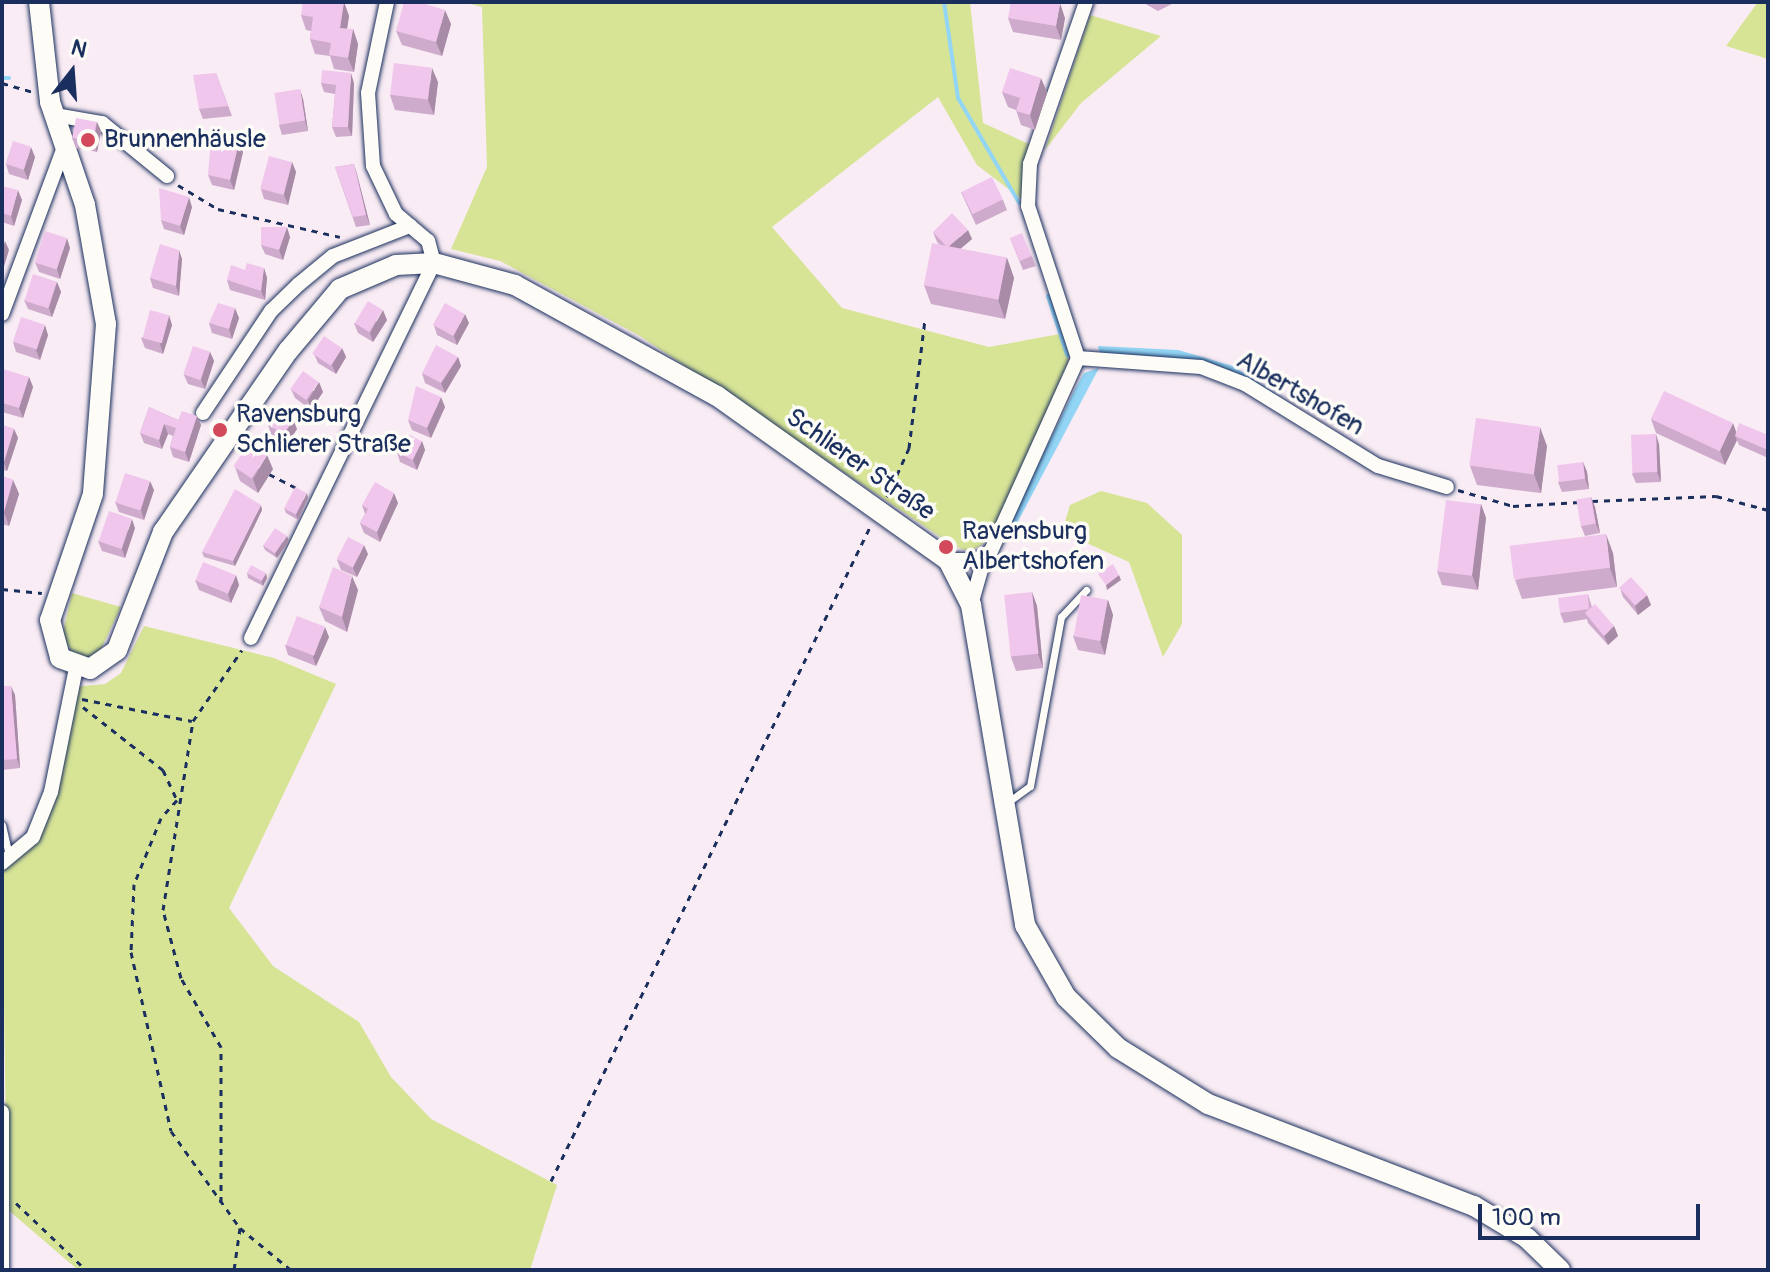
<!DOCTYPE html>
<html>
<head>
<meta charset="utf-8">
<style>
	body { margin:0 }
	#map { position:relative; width:1770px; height:1272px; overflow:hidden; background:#f9ecf4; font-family:Pangolin,sans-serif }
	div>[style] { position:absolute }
	.green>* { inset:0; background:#d7e496 }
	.water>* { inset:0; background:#93d5f5 }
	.stream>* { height:4px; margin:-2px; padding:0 2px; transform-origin:2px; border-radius:2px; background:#93d5f5 }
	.path>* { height:3px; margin-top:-1.5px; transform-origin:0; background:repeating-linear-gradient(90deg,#1b2f5e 0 6px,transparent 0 12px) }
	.roads { filter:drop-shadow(0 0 2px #1b2f5e) drop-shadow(0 0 2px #1b2f5e) }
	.lane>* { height:7px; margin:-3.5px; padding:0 3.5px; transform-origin:3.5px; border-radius:3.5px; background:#fdfcf7 }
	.street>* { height:14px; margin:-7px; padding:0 7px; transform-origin:7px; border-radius:7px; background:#fdfcf7 }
	.secondary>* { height:20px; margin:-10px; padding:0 10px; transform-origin:10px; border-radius:10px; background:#fdfcf7 }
	.wall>* { inset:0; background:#ceaacc }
	.shaded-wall>* { inset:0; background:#a88ba6 }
	.building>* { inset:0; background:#f0c6ed; transform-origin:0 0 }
	.dots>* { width:22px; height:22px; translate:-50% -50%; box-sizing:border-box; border:4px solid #fdfcf7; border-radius:50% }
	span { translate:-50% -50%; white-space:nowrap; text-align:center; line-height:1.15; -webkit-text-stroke:7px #fdfcf7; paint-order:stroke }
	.poi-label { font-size:26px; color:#1b2f5e }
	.left { translate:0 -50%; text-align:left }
	.street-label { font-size:26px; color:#1b2f5e }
	.frame { position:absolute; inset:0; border:4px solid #1b2f5e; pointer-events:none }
	.north { position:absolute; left:32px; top:32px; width:80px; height:80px; -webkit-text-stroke:6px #fdfcf7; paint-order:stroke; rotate:17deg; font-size:22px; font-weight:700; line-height:32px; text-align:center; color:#1b2f5e }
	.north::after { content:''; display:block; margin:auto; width:28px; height:36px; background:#1b2f5e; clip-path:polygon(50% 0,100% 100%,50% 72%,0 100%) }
	.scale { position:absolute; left:1478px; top:1204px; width:222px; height:36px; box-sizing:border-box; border:4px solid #1b2f5e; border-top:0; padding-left:10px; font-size:24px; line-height:28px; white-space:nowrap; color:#1b2f5e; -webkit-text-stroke:6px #fdfcf7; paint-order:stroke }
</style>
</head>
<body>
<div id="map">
	<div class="green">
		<div style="clip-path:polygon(463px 2px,970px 2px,983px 123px,1031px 145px,1023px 200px,977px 165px,938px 97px,772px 227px,842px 308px,989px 347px,1065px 333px,1069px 370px,989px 540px,970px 552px,954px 546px,640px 336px,500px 261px,451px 249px,487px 167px,482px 7px)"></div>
		<div style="clip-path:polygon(1758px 2px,1768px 2px,1768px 59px,1726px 46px)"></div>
		<div style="clip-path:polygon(1090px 15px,1161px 36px,1081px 103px,1045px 150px)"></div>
		<div style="clip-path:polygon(1101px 491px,1147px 503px,1182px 535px,1182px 624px,1163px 657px,1129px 562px,1062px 532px,1070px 505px)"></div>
		<div style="clip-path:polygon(72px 593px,121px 607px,100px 651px,86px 658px,75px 657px,62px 636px)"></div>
		<div style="clip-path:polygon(144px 626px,274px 658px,336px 684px,229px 908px,273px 966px,359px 1022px,391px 1077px,431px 1119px,557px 1185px,530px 1270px,78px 1270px,7px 1209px,2px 863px,33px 837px,72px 687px,105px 684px,121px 673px)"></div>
	</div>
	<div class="water">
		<div style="clip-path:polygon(1098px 346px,1178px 350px,1233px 366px,1282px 398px,1209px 365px,1100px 354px)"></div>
		<div style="clip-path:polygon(1099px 368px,1015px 527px,1009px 524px,1075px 389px,1084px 373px)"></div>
	</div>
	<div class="stream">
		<div style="left:944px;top:2px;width:97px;rotate:81.7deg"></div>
		<div style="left:958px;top:98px;width:121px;rotate:59.8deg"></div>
		<div style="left:2px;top:78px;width:7px"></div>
		<div style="left:1048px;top:296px;width:62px;rotate:72.1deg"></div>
	</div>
	<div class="path">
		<div style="left:2px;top:83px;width:32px;rotate:16deg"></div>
		<div style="left:178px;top:185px;width:47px;rotate:31deg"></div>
		<div style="left:218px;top:209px;width:125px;rotate:12.9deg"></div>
		<div style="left:269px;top:474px;width:33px;rotate:27deg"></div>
		<div style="left:1458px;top:490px;width:57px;rotate:16.2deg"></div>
		<div style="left:1513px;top:506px;width:67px;rotate:-3.4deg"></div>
		<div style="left:887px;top:497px;width:54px;rotate:-65.8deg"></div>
		<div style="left:909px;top:448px;width:130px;rotate:-82.9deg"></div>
		<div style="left:1592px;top:501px;width:124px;rotate:-2.3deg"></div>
		<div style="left:1716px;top:496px;width:54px;rotate:15.1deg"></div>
		<div style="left:2px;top:589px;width:40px;rotate:5.7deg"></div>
		<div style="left:82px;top:699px;width:112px;rotate:11.3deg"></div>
		<div style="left:83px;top:707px;width:102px;rotate:38.2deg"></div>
		<div style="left:163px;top:770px;width:33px;rotate:65deg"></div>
		<div style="left:177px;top:800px;width:24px;rotate:132deg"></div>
		<div style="left:161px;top:818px;width:71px;rotate:112.2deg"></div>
		<div style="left:134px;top:884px;width:68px;rotate:92.5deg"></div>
		<div style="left:131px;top:952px;width:183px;rotate:77.4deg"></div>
		<div style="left:171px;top:1131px;width:119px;rotate:54.6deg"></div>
		<div style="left:240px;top:1228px;width:42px;rotate:98.1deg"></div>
		<div style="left:551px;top:1181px;width:730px;rotate:-64deg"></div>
		<div style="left:16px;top:1203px;width:97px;rotate:43.7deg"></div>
		<div style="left:221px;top:1203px;width:156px;rotate:-90deg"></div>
		<div style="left:221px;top:1047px;width:80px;rotate:-120.1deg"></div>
		<div style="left:181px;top:978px;width:70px;rotate:-104.8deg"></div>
		<div style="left:163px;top:910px;width:191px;rotate:-81deg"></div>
		<div style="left:193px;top:721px;width:86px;rotate:-55.4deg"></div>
		<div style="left:240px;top:1228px;width:66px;rotate:39.5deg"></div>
	</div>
	<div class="roads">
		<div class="lane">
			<div style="left:1008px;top:802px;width:27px;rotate:-36deg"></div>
			<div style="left:1030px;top:786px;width:172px;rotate:-79.6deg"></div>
			<div style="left:1061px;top:617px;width:37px;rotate:-47deg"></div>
			<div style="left:2px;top:825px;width:32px;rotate:77deg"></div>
		</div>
		<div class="street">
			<div style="left:55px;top:115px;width:48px;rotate:9.7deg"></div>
			<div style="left:102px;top:123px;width:84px;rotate:39.2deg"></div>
			<div style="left:2px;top:314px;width:180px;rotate:-69.6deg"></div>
			<div style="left:1078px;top:358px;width:123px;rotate:4.2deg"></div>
			<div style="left:1201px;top:367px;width:47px;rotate:21.1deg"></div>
			<div style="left:1245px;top:384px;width:156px;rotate:31.7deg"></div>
			<div style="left:1378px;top:466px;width:72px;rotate:16.9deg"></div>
			<div style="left:203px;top:413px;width:123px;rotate:-56.3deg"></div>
			<div style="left:271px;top:311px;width:39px;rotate:-44deg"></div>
			<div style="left:299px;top:284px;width:44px;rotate:-39.5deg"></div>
			<div style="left:333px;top:256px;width:83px;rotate:-21.3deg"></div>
			<div style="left:948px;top:560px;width:28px"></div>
			<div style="left:976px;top:560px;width:17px;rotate:-31deg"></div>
			<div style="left:991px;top:551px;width:212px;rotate:-65.7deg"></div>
			<div style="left:1078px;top:358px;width:160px;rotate:-108.2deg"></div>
			<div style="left:1028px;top:206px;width:42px;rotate:-87.3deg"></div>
			<div style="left:1030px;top:164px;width:171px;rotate:-70.9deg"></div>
			<div style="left:971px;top:605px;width:51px;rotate:-74.1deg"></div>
			<div style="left:251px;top:638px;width:417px;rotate:-64deg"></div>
			<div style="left:434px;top:263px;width:23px;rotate:-105deg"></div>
			<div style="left:428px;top:241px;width:42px;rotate:-139.8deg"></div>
			<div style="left:396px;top:214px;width:53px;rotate:-115.6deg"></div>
			<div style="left:373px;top:166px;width:73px;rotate:-93.9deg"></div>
			<div style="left:368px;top:93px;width:93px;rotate:-78.2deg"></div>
			<div style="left:2px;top:863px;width:40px;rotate:-40deg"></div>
			<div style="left:33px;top:837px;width:48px;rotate:-68.2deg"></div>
			<div style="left:51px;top:792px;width:126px;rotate:-78.6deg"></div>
			<div style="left:2px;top:1112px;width:158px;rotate:90deg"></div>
		</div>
		<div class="secondary">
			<div style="left:39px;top:2px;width:101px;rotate:83.7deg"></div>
			<div style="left:50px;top:102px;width:109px;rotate:71.2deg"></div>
			<div style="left:85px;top:205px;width:121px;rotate:80deg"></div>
			<div style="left:106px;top:324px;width:170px;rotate:94.4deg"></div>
			<div style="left:93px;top:494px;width:133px;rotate:108.8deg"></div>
			<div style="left:50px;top:620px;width:39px;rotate:75deg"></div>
			<div style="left:60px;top:658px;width:32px;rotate:20deg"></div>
			<div style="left:90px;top:669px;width:33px;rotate:-35deg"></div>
			<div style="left:117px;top:650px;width:127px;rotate:-68.7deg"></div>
			<div style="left:163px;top:532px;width:220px;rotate:-55.4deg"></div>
			<div style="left:288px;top:351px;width:81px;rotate:-50deg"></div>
			<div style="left:340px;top:289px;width:61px;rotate:-23.2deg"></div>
			<div style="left:396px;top:265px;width:38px;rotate:-3deg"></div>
			<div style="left:434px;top:263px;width:84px;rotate:15.2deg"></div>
			<div style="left:515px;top:285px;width:230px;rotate:28.8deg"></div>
			<div style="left:717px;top:396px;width:283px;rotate:35.4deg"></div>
			<div style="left:948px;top:560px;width:51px;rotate:62.9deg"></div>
			<div style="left:971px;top:605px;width:325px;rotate:80.4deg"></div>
			<div style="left:1025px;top:925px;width:83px;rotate:60.3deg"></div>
			<div style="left:1066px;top:997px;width:73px;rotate:44.4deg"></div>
			<div style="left:1118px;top:1048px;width:106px;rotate:31.9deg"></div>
			<div style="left:1208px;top:1104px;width:285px;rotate:21deg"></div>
			<div style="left:1474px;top:1206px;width:62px;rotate:31.1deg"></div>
			<div style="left:1527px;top:1238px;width:46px;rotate:44.1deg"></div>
		</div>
	</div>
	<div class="wall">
		<div style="clip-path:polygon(344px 2px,349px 16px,347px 29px,353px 29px,358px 44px,354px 72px,334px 69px,330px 56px,315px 54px,310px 39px,311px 31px,306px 30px,301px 15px)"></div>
		<div style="clip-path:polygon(1142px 2px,1176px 2px,1158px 11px)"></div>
		<div style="clip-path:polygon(1008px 18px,1065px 18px,1061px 40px,1013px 32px)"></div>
		<div style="clip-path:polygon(451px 24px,442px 56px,402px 45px,396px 31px)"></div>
		<div style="clip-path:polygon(216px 73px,232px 116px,203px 119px,199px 109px)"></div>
		<div style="clip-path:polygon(438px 82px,434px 115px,395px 110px,390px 95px)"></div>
		<div style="clip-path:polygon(321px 83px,354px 83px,352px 136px,336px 137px,332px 127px,335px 94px,324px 92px)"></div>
		<div style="clip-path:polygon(1002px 92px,1047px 92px,1035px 130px,1021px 125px,1016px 110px,1008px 107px)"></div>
		<div style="clip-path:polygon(303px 99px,308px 131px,282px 135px,279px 125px)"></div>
		<div style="clip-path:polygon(97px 122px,101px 131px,97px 152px,76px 148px,72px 138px)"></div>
		<div style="clip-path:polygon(239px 142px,243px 152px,234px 190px,212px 185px,208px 175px)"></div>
		<div style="clip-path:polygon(35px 157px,28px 180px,9px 174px,6px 164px)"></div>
		<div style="clip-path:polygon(292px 162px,296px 172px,288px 205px,264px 199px,261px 189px)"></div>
		<div style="clip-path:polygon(354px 164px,370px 225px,356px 227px,335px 167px)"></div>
		<div style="clip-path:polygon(2px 186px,22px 200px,14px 226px,2px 222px)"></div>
		<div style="clip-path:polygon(961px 192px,1003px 200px,1007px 210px,976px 225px)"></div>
		<div style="clip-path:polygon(192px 207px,184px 235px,164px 229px,161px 220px)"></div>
		<div style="clip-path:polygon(933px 232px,972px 239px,960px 249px,1007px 258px,1014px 278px,1005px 319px,931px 304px,924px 285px,940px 245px,937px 242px)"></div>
		<div style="clip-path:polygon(290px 237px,283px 260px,265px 254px,261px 245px)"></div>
		<div style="clip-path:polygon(1010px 238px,1032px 256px,1036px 266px,1023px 270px)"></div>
		<div style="clip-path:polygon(70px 248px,60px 279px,39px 272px,35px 262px)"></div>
		<div style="clip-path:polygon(182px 259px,179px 296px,153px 288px,150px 278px)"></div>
		<div style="clip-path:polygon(264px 268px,267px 278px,265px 300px,230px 290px,227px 280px,245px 270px)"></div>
		<div style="clip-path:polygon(57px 282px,61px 292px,52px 317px,28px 309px,24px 300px)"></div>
		<div style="clip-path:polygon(239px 318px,232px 339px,212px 333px,209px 323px)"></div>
		<div style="clip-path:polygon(387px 320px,373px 342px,358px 333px,354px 323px)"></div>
		<div style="clip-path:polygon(469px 323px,457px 345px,437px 335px,434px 325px)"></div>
		<div style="clip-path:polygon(172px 325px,163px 354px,145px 348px,141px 338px)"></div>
		<div style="clip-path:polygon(48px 335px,40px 360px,16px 352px,13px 342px)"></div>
		<div style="clip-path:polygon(342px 348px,346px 357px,336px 374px,318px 363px,314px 354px)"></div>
		<div style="clip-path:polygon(210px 352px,214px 361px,205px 389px,188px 384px,184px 375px)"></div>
		<div style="clip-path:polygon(458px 357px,461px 366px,445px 393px,425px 383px,422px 373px)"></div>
		<div style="clip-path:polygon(2px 372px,29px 377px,33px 387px,23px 418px,2px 412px)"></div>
		<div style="clip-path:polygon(291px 389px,323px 392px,311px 410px,295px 398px)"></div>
		<div style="clip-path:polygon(149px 407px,178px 420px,197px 416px,201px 425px,189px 462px,173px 457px,170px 447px,173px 436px,168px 434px,162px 449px,144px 443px,140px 433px)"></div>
		<div style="clip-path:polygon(445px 407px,431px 438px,412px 430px,408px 420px)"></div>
		<div style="clip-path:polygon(1651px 419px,1736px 432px,1768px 435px,1768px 458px,1739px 445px,1737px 440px,1725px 465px,1656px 433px)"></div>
		<div style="clip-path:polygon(2px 425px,14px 429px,18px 438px,7px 471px,2px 470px)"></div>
		<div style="clip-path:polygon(268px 425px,297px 429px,287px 444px,271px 434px)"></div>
		<div style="clip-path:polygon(422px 441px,425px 450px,417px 470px,400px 462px,397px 452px)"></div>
		<div style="clip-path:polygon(1659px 444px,1661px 482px,1636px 483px,1632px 474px)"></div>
		<div style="clip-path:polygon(1547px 446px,1541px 493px,1477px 485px,1470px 466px)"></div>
		<div style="clip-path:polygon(1583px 462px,1587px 472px,1589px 489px,1562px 492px,1558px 482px)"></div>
		<div style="clip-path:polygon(235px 467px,273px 469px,258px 493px,240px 481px)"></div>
		<div style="clip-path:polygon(2px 476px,13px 480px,19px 494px,9px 526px,2px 524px)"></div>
		<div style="clip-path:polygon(154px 490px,144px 520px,119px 512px,115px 502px)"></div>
		<div style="clip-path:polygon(1591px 497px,1595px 507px,1600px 533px,1585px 536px,1581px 526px)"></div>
		<div style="clip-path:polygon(308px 498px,298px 520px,286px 513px,284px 508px)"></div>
		<div style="clip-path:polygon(398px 503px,380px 542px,364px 533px,360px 523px,365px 514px,362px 505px)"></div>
		<div style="clip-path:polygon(1481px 504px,1486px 518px,1478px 590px,1442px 585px,1437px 571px)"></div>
		<div style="clip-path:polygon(262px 510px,235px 566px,204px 557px,202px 552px)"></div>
		<div style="clip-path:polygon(135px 528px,125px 558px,102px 551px,98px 541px)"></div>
		<div style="clip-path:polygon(289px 541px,277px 558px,265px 550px,263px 545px)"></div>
		<div style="clip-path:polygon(1613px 553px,1617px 587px,1522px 599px,1515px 580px)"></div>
		<div style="clip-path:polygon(368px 554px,357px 577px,341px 570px,337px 560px)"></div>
		<div style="clip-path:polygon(247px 573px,267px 578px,263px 586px,248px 578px)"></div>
		<div style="clip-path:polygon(195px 580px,239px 585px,231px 603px,199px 590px)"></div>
		<div style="clip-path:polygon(1620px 588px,1651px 605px,1638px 615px,1623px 597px)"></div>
		<div style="clip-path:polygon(358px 590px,347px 632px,325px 621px,319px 607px)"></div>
		<div style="clip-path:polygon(1032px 592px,1037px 606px,1043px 668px,1016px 671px,1011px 657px)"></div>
		<div style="clip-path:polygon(1588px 594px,1592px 607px,1614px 626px,1618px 636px,1608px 645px,1588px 623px,1587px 619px,1564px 623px,1560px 613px)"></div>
		<div style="clip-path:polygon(1108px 600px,1113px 615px,1105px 655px,1078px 650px,1073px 636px)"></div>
		<div style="clip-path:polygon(329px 637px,316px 666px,288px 655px,285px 645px)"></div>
		<div style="clip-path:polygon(2px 686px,15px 695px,20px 768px,2px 770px)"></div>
	</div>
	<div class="shaded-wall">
		<div style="clip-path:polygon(344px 2px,349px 16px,345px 42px,340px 28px)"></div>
		<div style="clip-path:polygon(1060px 3px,1065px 18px,1061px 40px,1056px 26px)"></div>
		<div style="clip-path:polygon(445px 10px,451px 24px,442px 56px,436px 42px)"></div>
		<div style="clip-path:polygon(353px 29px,358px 44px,354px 72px,348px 58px)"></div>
		<div style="clip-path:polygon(432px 68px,438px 82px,434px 115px,428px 100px)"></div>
		<div style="clip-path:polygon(351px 73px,354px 83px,352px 136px,348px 127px)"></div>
		<div style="clip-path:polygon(1041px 78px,1047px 92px,1035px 130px,1030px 115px)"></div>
		<div style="clip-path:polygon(300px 89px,303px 99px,308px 131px,305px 121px)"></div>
		<div style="clip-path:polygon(97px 122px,101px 131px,97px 152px,94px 142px)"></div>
		<div style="clip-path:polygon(239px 142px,243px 152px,234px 190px,230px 180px)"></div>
		<div style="clip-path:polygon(31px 147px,35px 157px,28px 180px,24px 170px)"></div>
		<div style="clip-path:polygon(292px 162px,296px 172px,288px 205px,284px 195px)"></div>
		<div style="clip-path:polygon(354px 164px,357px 174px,370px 225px,366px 215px)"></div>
		<div style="clip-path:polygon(18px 190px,22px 200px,14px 226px,11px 216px)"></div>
		<div style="clip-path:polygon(189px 197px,192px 207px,184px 235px,180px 226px)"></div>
		<div style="clip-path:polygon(287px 227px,290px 237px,283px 260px,279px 250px)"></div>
		<div style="clip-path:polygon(968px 230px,972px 239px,951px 257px,947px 248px)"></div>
		<div style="clip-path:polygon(67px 238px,70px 248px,60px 279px,57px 269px)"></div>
		<div style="clip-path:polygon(5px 241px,9px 250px,3px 270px,2px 251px)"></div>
		<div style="clip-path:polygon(179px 250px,182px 259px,179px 296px,176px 286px)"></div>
		<div style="clip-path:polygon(1007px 258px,1014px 278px,1005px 319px,998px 300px)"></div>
		<div style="clip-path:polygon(264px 268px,267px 278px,265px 300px,261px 291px)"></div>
		<div style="clip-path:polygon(57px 282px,61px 292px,52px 317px,49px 308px)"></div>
		<div style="clip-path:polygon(235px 308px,239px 318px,232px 339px,229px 329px)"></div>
		<div style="clip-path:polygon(383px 310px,387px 320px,373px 342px,370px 333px)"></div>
		<div style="clip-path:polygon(465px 314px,469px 323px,457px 345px,454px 336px)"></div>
		<div style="clip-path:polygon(169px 315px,172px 325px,163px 354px,160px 344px)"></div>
		<div style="clip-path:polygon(45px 325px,48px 335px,40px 360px,36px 350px)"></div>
		<div style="clip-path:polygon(342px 348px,346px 357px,336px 374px,332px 365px)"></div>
		<div style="clip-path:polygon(210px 352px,214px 361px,205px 389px,201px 380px)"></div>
		<div style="clip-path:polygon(458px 357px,461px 366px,445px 393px,441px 383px)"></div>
		<div style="clip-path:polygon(29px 377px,33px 387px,23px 418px,19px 408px)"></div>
		<div style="clip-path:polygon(319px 382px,323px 392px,311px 410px,308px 400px)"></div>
		<div style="clip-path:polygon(441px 397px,445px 407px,431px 438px,427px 428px)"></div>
		<div style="clip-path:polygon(197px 416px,201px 425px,189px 462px,185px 452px)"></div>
		<div style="clip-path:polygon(293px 419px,297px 429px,287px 444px,284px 435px)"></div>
		<div style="clip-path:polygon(1733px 423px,1738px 437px,1735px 436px,1737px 440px,1725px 465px,1720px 451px)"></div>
		<div style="clip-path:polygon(164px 424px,168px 434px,162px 449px,159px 440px)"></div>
		<div style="clip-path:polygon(1540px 427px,1547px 446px,1541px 493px,1534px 474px)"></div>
		<div style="clip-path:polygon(14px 429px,18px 438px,7px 471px,4px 462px)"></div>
		<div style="clip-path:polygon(1656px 434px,1659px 444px,1661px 482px,1657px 472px)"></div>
		<div style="clip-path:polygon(422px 441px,425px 450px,417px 470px,413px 460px)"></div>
		<div style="clip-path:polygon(267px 455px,273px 469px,258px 493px,253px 479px)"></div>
		<div style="clip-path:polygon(1583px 462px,1587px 472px,1589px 489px,1585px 479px)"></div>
		<div style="clip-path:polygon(13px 480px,19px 494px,9px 526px,4px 512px)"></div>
		<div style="clip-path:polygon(150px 481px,154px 490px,144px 520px,141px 510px)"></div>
		<div style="clip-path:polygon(307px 493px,308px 498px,298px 520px,296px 515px)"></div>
		<div style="clip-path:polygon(394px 493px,398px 503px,380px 542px,377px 532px)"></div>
		<div style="clip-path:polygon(1591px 497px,1595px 507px,1600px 533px,1596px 524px)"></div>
		<div style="clip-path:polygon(1481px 504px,1486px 518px,1478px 590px,1472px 575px)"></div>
		<div style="clip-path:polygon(261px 505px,262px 510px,235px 566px,233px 561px)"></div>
		<div style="clip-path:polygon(132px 519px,135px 528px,125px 558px,122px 549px)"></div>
		<div style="clip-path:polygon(1606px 534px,1613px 553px,1617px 587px,1610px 568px)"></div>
		<div style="clip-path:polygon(287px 536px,289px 541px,277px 558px,275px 554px)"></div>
		<div style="clip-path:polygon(364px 545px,368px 554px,357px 577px,353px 568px)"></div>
		<div style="clip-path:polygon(266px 573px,267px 578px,263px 586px,261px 581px)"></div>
		<div style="clip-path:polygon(236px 575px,239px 585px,231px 603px,228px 594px)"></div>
		<div style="clip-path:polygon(1119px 575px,1121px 580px,1107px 590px,1106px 585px)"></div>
		<div style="clip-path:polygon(352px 576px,358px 590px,347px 632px,342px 617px)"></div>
		<div style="clip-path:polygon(1032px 592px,1037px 606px,1043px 668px,1038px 654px)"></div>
		<div style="clip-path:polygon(1647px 595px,1651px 605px,1638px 615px,1635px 606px)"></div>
		<div style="clip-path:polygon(1108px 600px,1113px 615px,1105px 655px,1100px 641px)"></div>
		<div style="clip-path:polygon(1614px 626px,1618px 636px,1608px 645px,1604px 636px)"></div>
		<div style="clip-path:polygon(325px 627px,329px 637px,316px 666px,313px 657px)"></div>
		<div style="clip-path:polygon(11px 686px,15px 695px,20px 768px,17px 759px)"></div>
	</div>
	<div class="building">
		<div style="clip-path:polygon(303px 2px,344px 2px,340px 28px,353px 29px,348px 58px,329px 55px,331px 43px,310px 39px,313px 17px,301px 15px)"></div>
		<div style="clip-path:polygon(404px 2px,419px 2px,445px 10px,436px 42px,396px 31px)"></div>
		<div style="clip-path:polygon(1011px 2px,1060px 3px,1056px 26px,1008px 18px)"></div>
		<div style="left:394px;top:63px;width:38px;height:32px;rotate:7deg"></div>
		<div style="clip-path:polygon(1010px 68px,1041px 78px,1030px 115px,1016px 111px,1020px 98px,1002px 92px)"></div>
		<div style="clip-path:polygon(322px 70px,351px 73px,348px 127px,332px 127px,336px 85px,321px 83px)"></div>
		<div style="clip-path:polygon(216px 73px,228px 106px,199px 109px,193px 75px)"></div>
		<div style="left:300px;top:89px;width:32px;height:26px;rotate:81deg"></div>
		<div style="left:76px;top:118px;width:21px;height:20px;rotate:11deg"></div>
		<div style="clip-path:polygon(211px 139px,239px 142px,230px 180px,208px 175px)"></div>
		<div style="left:13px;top:141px;width:19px;height:24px;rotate:18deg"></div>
		<div style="left:269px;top:156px;width:24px;height:34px;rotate:15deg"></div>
		<div style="clip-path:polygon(354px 164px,366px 215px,353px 217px,335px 167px)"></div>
		<div style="left:992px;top:177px;width:25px;height:34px;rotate:64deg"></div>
		<div style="clip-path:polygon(2px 186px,18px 190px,11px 216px,2px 213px)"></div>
		<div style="clip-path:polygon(159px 188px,189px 197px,180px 226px,161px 220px)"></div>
		<div style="clip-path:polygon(952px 213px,968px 230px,948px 247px,946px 246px,933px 232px)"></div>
		<div style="clip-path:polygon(261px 227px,287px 227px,279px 250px,261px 245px)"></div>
		<div style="left:45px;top:231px;width:23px;height:33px;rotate:18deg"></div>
		<div style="left:1022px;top:233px;width:25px;height:13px;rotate:67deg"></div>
		<div style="left:932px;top:243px;width:76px;height:43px;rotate:11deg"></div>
		<div style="clip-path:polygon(160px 244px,179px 250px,176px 286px,150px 278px)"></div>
		<div style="clip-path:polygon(247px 263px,264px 268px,261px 291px,227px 280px,231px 265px,245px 270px)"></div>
		<div style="left:33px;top:274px;width:25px;height:28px;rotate:18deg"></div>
		<div style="left:368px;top:301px;width:17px;height:26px;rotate:31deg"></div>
		<div style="clip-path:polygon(218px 303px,235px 308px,229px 329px,209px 323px)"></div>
		<div style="left:445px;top:303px;width:23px;height:25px;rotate:29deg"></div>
		<div style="left:150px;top:310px;width:20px;height:29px;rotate:15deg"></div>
		<div style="left:21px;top:317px;width:25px;height:26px;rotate:18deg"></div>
		<div style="left:324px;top:336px;width:22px;height:21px;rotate:34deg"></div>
		<div style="clip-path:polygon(436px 345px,458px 357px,441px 383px,422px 373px)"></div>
		<div style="left:193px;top:346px;width:18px;height:30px;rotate:19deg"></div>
		<div style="clip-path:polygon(3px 369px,29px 377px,19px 408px,2px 403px)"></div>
		<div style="left:303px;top:371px;width:19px;height:22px;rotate:35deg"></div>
		<div style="clip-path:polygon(416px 386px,441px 397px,427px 428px,408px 420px)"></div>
		<div style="left:1664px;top:391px;width:76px;height:31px;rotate:25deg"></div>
		<div style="clip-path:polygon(149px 407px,178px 420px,182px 411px,197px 416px,185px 452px,170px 447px,176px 428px,164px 424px,159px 440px,140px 433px)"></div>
		<div style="left:277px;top:409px;width:19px;height:18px;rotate:32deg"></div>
		<div style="left:1476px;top:418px;width:65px;height:48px;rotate:8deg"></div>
		<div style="clip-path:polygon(1739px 423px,1768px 435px,1768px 450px,1735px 436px)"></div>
		<div style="clip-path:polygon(2px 425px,14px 429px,4px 462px,2px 461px)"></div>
		<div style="left:406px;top:433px;width:18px;height:21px;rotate:27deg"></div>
		<div style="left:1656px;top:434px;width:38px;height:25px;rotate:88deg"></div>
		<div style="left:249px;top:443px;width:22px;height:28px;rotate:34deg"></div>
		<div style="left:1583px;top:462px;width:17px;height:26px;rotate:83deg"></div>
		<div style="left:125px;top:473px;width:26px;height:31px;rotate:18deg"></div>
		<div style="clip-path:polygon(2px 476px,13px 480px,4px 512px,2px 511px)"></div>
		<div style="clip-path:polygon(375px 482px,394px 493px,377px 532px,360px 523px,368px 509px,362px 505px)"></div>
		<div style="left:295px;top:487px;width:13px;height:24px;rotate:27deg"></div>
		<div style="clip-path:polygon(235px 489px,261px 505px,233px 561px,202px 552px)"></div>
		<div style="left:1591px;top:497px;width:27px;height:15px;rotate:80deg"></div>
		<div style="left:1446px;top:500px;width:35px;height:72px;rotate:7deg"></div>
		<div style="left:109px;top:511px;width:24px;height:32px;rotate:19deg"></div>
		<div style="left:275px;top:528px;width:14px;height:21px;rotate:34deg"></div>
		<div style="left:1606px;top:534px;width:34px;height:97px;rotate:83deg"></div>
		<div style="left:348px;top:537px;width:18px;height:25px;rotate:27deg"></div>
		<div style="left:203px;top:562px;width:35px;height:20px;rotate:22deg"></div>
		<div style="clip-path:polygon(1113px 564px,1119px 575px,1106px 585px,1098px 574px)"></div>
		<div style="left:251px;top:565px;width:17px;height:9px;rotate:28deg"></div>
		<div style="clip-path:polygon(333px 567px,352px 576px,342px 617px,319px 607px)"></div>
		<div style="left:1631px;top:577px;width:24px;height:16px;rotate:48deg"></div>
		<div style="left:1032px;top:592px;width:62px;height:28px;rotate:84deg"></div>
		<div style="clip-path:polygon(1588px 594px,1589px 609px,1595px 604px,1614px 626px,1604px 636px,1585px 613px,1589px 609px,1560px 613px,1558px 598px)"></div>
		<div style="left:1081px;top:595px;width:27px;height:42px;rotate:10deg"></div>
		<div style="left:297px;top:616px;width:30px;height:31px;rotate:21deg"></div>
		<div style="clip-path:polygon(2px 686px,11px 686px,17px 759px,2px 760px)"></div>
	</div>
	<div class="dots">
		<div style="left:88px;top:140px;background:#d1495b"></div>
		<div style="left:220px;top:430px;background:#d1495b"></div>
		<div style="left:946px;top:547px;background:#d1495b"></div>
	</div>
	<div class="poi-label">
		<span class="left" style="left:104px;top:140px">Brunnenhäusle</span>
		<span class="left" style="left:236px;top:430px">Ravensburg<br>Schlierer Straße</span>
		<span class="left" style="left:962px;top:547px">Ravensburg<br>Albertshofen</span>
	</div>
	<div class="street-label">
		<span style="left:1300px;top:394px;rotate:30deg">Albertshofen</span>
		<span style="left:860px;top:465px;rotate:35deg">Schlierer Straße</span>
	</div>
	<div class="frame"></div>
	<div class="north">N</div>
	<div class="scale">100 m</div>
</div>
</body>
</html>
